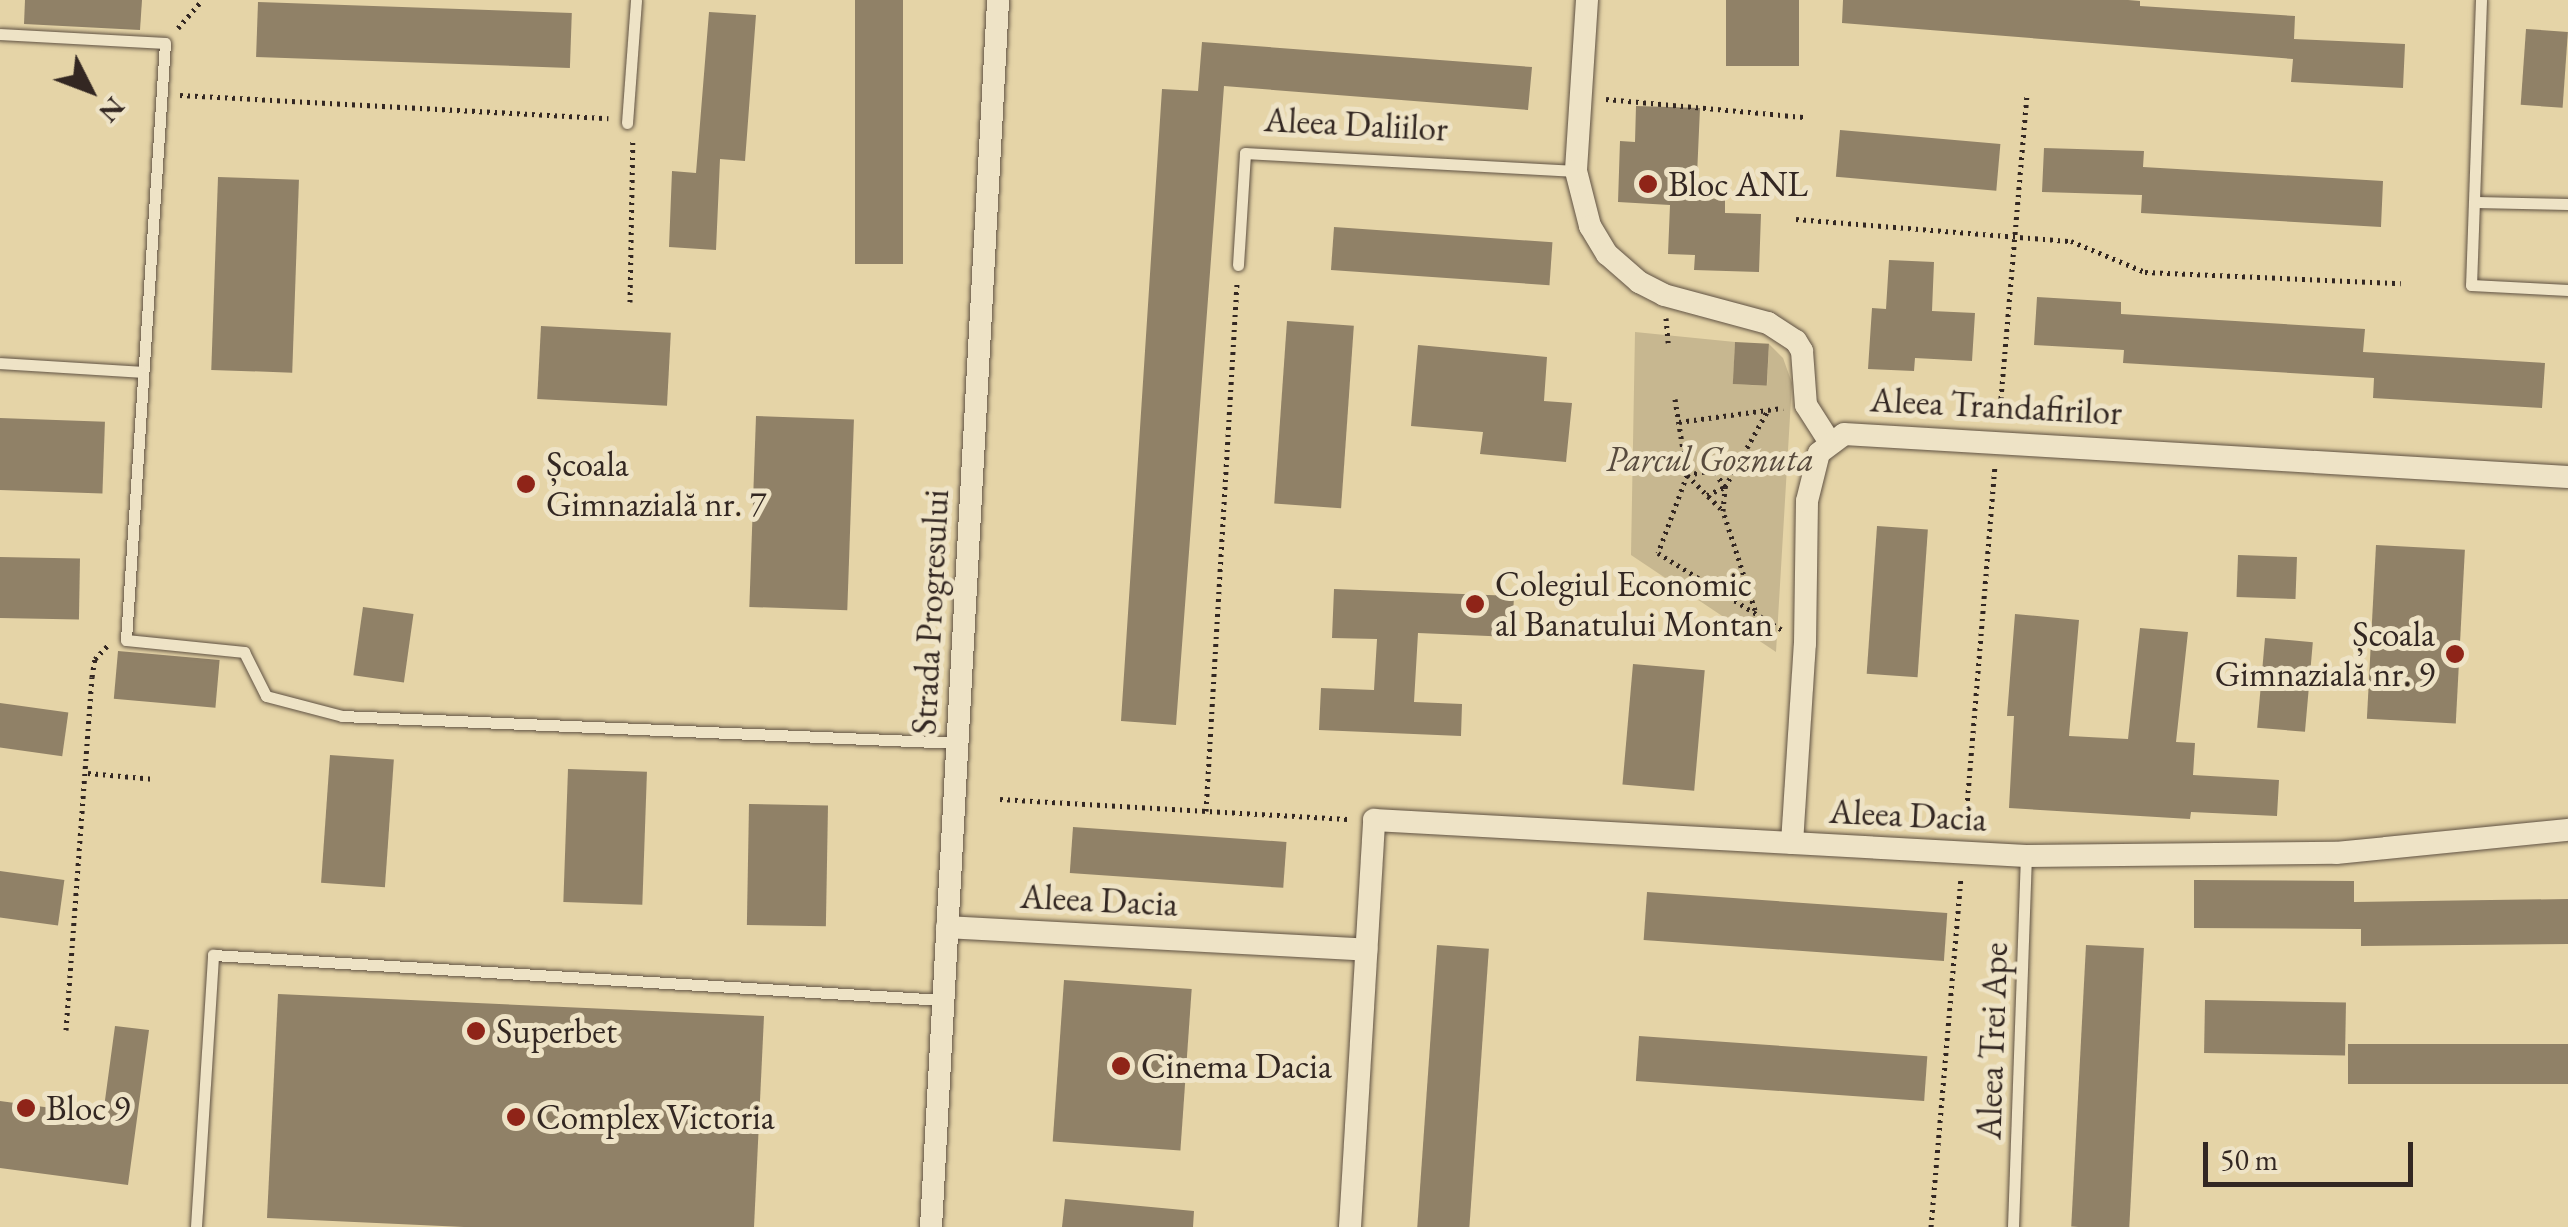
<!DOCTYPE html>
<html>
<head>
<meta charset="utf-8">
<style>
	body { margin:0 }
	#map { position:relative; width:2568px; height:1227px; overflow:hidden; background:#e5d4a7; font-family:"EB Garamond",serif }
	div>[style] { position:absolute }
	.green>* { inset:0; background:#c7b790 }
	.building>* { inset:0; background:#908167; transform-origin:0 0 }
	.path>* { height:5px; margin-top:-2.5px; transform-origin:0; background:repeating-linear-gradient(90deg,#332722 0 2.5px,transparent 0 7.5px) }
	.roads { filter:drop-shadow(0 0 2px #605243) drop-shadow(0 0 2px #605243) }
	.service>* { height:11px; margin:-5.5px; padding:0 5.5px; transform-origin:5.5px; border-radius:5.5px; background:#eee3c6 }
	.minor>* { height:22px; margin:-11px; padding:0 11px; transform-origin:11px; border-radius:11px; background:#eee3c6 }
	.dots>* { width:28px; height:28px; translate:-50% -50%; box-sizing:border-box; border:5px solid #eee3c6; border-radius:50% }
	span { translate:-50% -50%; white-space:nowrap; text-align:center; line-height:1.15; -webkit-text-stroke:10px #eee3c6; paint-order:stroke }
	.street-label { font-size:35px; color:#332722 }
	.poi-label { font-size:35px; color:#332722 }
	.left { translate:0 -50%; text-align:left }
	.right { translate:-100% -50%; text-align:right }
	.park-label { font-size:35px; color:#584b3e; font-style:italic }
	.north { position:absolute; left:40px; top:40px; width:100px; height:100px; -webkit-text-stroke:8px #eee3c6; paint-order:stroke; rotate:132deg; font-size:28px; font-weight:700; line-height:40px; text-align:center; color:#332722 }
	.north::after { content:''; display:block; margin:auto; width:35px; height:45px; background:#332722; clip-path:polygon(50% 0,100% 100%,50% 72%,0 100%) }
	.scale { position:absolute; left:2203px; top:1142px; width:210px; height:45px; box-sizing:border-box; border:5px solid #332722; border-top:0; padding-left:12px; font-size:30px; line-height:35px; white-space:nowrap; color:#332722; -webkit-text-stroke:8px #eee3c6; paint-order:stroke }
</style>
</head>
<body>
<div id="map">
	<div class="green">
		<div style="clip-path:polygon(1635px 332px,1735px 342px,1733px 384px,1767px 386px,1769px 344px,1783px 358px,1792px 383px,1776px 652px,1631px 555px)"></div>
	</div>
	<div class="building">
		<div style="clip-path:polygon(25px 0,142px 0,140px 30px,24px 24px)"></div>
		<div style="left:855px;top:0;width:48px;height:264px"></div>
		<div style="left:1726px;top:0;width:73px;height:66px"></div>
		<div style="clip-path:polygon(1843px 0,2128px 0,2140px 1px,2140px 6px,2295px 16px,2294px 39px,2405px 44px,2403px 88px,2291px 82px,2293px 59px,1842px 23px)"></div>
		<div style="left:258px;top:2px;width:314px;height:55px;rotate:2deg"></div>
		<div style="clip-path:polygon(709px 12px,756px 15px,745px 161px,720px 159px,716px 250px,669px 247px,672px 171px,696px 173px)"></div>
		<div style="left:2526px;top:29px;width:42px;height:76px;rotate:4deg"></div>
		<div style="clip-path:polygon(1202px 42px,1532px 67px,1528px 110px,1224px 86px,1176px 725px,1121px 721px,1162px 89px,1198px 91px)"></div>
		<div style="clip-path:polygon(1636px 106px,1700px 108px,1696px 198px,1725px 199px,1725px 213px,1761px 214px,1759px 272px,1694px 270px,1695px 255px,1668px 254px,1670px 205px,1618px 202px,1620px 141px,1635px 142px)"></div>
		<div style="left:1840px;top:130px;width:161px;height:47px;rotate:5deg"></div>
		<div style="clip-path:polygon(2044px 148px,2144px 151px,2143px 167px,2383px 181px,2381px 227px,2141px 213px,2142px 195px,2042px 192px)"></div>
		<div style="left:218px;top:177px;width:81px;height:193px;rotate:2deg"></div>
		<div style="left:1334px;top:227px;width:219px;height:43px;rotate:4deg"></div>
		<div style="clip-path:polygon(1889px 260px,1934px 262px,1932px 311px,1975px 313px,1972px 361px,1915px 358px,1914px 371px,1868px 369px,1872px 308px,1886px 309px)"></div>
		<div style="clip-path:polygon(2037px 297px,2121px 302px,2121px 314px,2365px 329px,2363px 352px,2545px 363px,2542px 408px,2373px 398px,2374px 378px,2123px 363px,2124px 350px,2034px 345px)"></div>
		<div style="left:1287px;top:321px;width:67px;height:183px;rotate:4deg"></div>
		<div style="left:541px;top:326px;width:130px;height:73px;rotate:3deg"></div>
		<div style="left:1735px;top:342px;width:34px;height:42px;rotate:3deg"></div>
		<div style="clip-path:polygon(1418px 345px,1547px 357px,1544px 401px,1572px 403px,1566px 462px,1480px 454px,1483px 432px,1411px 426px)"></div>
		<div style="left:756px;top:416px;width:98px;height:191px;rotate:2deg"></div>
		<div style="left:0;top:418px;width:105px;height:72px;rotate:2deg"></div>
		<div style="left:1877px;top:526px;width:51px;height:148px;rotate:4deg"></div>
		<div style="left:2376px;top:545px;width:89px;height:174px;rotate:3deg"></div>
		<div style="left:2238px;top:555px;width:59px;height:42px;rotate:2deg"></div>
		<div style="left:0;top:557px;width:80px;height:61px;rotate:1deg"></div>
		<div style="clip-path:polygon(1334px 589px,1514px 596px,1512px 637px,1418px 633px,1414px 702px,1462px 704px,1461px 736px,1319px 730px,1321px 688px,1374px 690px,1377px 639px,1332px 638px)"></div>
		<div style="left:363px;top:607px;width:51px;height:69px;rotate:8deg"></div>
		<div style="clip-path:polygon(2015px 614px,2079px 620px,2069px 736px,2128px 739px,2140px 628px,2188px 632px,2176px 742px,2195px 743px,2193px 775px,2279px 780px,2277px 816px,2191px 812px,2190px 819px,2009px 808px,2014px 716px,2007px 716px)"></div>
		<div style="left:2265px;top:638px;width:48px;height:90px;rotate:5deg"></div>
		<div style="left:118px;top:651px;width:102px;height:48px;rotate:5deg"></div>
		<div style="left:1633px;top:664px;width:72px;height:121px;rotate:5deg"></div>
		<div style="left:0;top:703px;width:69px;height:44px;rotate:8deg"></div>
		<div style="left:330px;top:755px;width:64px;height:128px;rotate:4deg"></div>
		<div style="left:568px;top:769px;width:79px;height:133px;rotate:2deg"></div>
		<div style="left:749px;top:804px;width:79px;height:121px;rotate:1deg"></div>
		<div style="left:1073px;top:827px;width:214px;height:46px;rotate:4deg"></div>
		<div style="left:0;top:871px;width:65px;height:46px;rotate:8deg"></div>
		<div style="clip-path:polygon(2194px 880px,2354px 881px,2354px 902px,2568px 899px,2568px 944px,2361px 946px,2361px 929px,2194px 928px)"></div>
		<div style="left:1647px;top:892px;width:301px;height:48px;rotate:4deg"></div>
		<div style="left:1437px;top:945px;width:52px;height:283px;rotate:4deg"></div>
		<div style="left:2086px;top:945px;width:58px;height:282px;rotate:3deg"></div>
		<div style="left:1064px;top:980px;width:128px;height:162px;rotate:4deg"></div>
		<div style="clip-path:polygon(278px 994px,764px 1016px,754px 1227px,464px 1227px,267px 1218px)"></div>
		<div style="left:2205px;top:1000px;width:141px;height:53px;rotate:1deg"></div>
		<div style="clip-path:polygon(115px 1026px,149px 1030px,128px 1185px,0 1168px,0 1101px,103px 1115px)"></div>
		<div style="left:1639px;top:1036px;width:289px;height:45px;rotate:4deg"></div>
		<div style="left:2348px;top:1044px;width:220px;height:40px"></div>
		<div style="clip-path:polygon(1065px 1199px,1194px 1211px,1193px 1227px,1062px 1227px)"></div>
	</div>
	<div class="path">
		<div style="left:178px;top:28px;width:37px;rotate:-49deg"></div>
		<div style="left:180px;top:95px;width:429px;rotate:3.1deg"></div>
		<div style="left:1606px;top:99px;width:198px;rotate:5.2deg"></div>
		<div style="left:1796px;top:219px;width:276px;rotate:4.6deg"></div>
		<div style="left:2071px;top:241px;width:80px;rotate:22.7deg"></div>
		<div style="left:2145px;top:272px;width:256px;rotate:2.5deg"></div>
		<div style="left:630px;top:302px;width:164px;rotate:-89deg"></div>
		<div style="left:1666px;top:318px;width:25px;rotate:85deg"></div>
		<div style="left:1675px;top:399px;width:77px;rotate:81deg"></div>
		<div style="left:1687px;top:475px;width:83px;rotate:110.4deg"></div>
		<div style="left:1658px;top:553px;width:146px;rotate:31.8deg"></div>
		<div style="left:1999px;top:421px;width:326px;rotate:-85.1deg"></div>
		<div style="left:1679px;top:422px;width:105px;rotate:-7.7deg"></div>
		<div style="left:1687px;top:475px;width:51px;rotate:45deg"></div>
		<div style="left:1687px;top:475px;width:50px;rotate:-11.5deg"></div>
		<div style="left:1707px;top:495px;width:20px;rotate:-24deg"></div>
		<div style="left:1725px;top:487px;width:22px;rotate:-124deg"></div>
		<div style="left:1755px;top:610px;width:104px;rotate:-107.9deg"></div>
		<div style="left:1723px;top:511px;width:24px;rotate:-85deg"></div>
		<div style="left:1725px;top:487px;width:88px;rotate:-60.8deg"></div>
		<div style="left:88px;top:773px;width:67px;rotate:5.1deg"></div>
		<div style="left:1000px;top:799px;width:352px;rotate:3.3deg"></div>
		<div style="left:1206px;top:811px;width:529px;rotate:-86.64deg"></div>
		<div style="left:1965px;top:830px;width:364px;rotate:-85.3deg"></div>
		<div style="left:66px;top:1030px;width:354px;rotate:-85.8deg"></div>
		<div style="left:92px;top:677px;width:18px;rotate:-81deg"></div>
		<div style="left:95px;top:659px;width:19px;rotate:-47deg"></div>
		<div style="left:1931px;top:1227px;width:352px;rotate:-85.1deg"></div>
	</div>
	<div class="roads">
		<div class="service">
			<div style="left:2481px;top:0;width:285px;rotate:92deg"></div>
			<div style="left:2471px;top:285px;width:97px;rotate:3deg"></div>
			<div style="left:0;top:34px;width:165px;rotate:3.1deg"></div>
			<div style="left:165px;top:43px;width:598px;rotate:93.74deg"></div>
			<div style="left:126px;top:640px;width:119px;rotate:5.8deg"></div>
			<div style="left:244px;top:652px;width:49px;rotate:63.4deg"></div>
			<div style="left:266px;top:696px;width:79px;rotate:14.7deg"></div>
			<div style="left:342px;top:716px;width:617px;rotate:2.51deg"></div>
			<div style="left:627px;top:123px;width:123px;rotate:-85.8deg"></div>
			<div style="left:2476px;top:202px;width:92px;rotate:1.2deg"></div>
			<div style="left:1238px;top:265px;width:112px;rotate:-86.4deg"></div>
			<div style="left:1245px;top:153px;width:331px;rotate:3.1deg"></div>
			<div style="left:0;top:363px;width:143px;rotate:3.6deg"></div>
			<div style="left:196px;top:1227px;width:273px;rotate:-86.4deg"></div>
			<div style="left:213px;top:955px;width:731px;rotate:3.53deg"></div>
			<div style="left:2013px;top:1227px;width:371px;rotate:-88deg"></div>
		</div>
		<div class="minor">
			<div style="left:1587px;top:0;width:171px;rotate:93.7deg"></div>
			<div style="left:1576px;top:171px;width:57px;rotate:75.7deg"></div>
			<div style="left:1590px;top:226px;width:33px;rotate:59deg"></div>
			<div style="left:1607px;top:254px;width:43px;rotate:41.2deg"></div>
			<div style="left:1639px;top:282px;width:28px;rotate:27deg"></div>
			<div style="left:1664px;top:295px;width:108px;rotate:15.1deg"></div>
			<div style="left:1768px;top:323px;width:33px;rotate:33deg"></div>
			<div style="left:1796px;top:341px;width:12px;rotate:59deg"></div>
			<div style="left:1802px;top:351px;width:54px;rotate:85.8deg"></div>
			<div style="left:1806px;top:405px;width:43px;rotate:57.4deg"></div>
			<div style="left:1792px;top:843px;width:199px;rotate:-86.3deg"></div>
			<div style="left:1805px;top:644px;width:143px;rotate:-89.2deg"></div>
			<div style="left:1807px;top:501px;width:49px;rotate:-76deg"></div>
			<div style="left:1819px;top:453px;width:31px;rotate:-37deg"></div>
			<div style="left:1844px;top:434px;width:725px;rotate:3.4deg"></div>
			<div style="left:947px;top:927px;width:420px;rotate:3.1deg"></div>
			<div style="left:931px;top:1227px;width:1229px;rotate:-86.87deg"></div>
			<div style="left:1350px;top:1227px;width:408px;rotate:-86.6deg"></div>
			<div style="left:1374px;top:820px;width:653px;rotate:3.16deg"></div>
			<div style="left:2026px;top:856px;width:310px;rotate:-0.6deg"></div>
			<div style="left:2336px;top:853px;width:233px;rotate:-5.7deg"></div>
		</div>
	</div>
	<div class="dots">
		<div style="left:1648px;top:184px;background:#8f2418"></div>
		<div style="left:526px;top:484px;background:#8f2418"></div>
		<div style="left:1475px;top:604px;background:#8f2418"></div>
		<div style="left:2455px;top:654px;background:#8f2418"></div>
		<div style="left:476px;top:1031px;background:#8f2418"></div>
		<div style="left:1121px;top:1066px;background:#8f2418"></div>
		<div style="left:26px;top:1108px;background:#8f2418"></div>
		<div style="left:516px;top:1117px;background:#8f2418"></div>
	</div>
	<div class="street-label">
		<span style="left:1356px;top:124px;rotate:3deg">Aleea Daliilor</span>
		<span style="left:1996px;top:406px;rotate:3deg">Aleea Trandafirilor</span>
		<span style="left:930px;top:612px;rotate:-87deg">Strada Progresului</span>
		<span style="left:1908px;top:815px;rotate:3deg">Aleea Dacia</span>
		<span style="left:1099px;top:900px;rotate:3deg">Aleea Dacia</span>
		<span style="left:1992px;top:1041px;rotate:-88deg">Aleea Trei Ape</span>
	</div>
	<div class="poi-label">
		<span class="left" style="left:1668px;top:184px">Bloc ANL</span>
		<span class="left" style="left:546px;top:484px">Școala<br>Gimnazială nr. 7</span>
		<span class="left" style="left:1495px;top:604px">Colegiul Economic<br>al Banatului Montan</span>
		<span class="right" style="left:2435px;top:654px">Școala<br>Gimnazială nr. 9</span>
		<span class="left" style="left:496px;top:1031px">Superbet</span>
		<span class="left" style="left:1141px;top:1066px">Cinema Dacia</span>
		<span class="left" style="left:46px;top:1108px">Bloc 9</span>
		<span class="left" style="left:536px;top:1117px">Complex Victoria</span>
	</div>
	<div class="park-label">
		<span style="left:1710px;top:459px">Parcul Goznuta</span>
	</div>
	<div class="north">N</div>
	<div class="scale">50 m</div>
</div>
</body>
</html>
